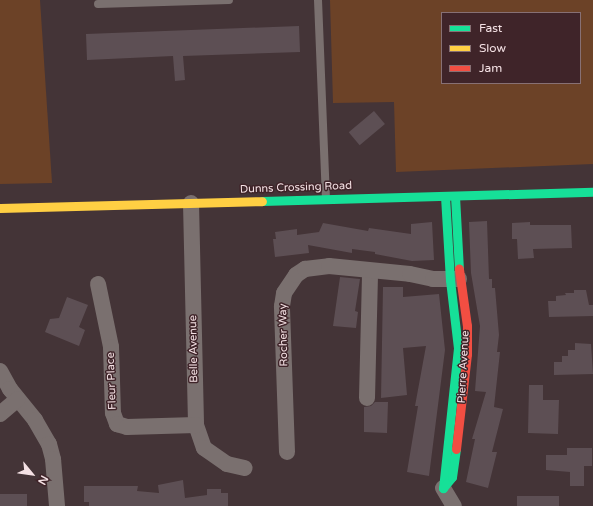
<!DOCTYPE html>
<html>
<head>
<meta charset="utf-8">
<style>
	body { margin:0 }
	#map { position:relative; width:593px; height:506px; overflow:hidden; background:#443437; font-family:"Varela Round",sans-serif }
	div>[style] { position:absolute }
	.green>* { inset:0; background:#6c4227 }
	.building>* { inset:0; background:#5d4f54; transform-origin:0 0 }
	.lane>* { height:8px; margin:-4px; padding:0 4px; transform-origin:4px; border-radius:4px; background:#7a706f }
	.street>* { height:16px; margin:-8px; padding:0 8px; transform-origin:8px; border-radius:8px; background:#7a706f }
	.fast>* { height:9px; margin:-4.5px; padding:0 4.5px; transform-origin:4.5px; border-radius:4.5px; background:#16e098 }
	.slow>* { height:9px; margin:-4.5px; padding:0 4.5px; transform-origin:4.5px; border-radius:4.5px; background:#ffcf43 }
	.jam>* { height:9px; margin:-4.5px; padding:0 4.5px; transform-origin:4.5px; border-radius:4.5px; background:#f24e42 }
	span { translate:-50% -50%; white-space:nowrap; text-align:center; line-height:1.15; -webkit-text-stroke:3px #3f2429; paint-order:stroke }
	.street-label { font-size:11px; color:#f4e1e4 }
	.legend { position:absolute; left:441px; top:12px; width:140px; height:72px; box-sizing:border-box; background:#3f2429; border:1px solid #877074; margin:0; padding:5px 7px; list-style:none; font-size:12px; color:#f4e1e4 }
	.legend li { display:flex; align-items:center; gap:8px; height:20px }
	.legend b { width:20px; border:1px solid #877074 }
	.north { position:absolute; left:12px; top:454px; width:40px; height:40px; -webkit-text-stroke:3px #3f2429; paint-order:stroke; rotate:119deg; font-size:11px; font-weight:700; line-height:16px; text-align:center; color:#f4e1e4 }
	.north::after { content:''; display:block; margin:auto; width:14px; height:18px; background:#f4e1e4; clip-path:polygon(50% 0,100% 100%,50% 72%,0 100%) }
</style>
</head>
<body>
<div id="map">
	<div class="green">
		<div style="clip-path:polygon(0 0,40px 0,52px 183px,0 184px)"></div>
		<div style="clip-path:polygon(evenodd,330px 0,593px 0,593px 164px,396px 172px,394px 102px,333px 103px,330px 0,442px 13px,580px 13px,580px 83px,442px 83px,442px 13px)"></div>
	</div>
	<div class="building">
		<div style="clip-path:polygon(299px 26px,300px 52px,183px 56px,185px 80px,175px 81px,173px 56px,87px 60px,86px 34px)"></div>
		<div style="left:374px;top:111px;width:17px;height:33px;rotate:50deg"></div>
		<div style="clip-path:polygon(487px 221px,489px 279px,492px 279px,492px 288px,495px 288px,499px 335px,497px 352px,500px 352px,494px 407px,503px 409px,492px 452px,497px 452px,488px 488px,466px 482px,475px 439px,472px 439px,486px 392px,475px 391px,480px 326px,471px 273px,469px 222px)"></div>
		<div style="clip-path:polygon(432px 222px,434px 260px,412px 261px,375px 254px,375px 252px,352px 249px,352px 253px,308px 245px,309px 253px,275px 257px,273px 239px,276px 239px,275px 232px,297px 229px,297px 235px,319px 232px,323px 223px,368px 231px,369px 228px,411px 234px,411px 224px)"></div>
		<div style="clip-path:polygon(530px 222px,530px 225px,571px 225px,572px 248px,533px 249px,534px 258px,518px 259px,517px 239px,512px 239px,512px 223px)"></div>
		<div style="clip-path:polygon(340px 277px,360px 279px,355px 311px,358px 312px,356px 328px,333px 326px)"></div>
		<div style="clip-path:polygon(383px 287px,403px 287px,403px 297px,439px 294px,445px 350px,429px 476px,407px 472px,418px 406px,415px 406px,426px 346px,403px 348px,407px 395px,381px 398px)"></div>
		<div style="clip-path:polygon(574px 290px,586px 290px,589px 305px,593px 305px,593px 316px,549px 317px,548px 301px,556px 301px,556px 296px,566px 295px,565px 293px,574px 293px)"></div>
		<div style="clip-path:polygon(67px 297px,88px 305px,79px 327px,85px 330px,79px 346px,45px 332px,50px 319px,59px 318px)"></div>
		<div style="clip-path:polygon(575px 343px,591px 344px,593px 374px,554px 375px,554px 362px,562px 362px,562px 356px,568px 356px,568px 350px,575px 350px)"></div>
		<div style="clip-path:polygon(529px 385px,543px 385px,543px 400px,559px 400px,558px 434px,528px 433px)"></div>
		<div style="clip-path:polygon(375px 402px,388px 402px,387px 433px,364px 432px,364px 407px,371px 406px)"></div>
		<div style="clip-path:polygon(567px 448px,592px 448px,592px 466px,584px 466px,584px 486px,570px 486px,570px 472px,546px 470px,546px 455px,567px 455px)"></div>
		<div style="clip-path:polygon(183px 480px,185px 498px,207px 495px,207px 489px,221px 489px,221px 493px,228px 493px,228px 506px,89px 506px,89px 502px,84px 502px,84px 486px,138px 486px,137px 491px,159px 493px,158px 485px)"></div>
		<div style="left:0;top:494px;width:27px;height:12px"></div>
		<div style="left:559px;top:496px;width:10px;height:42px;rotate:90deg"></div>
	</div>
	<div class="lane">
		<div style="left:318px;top:0;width:198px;rotate:87.7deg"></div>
		<div style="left:98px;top:4px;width:131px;rotate:-1.7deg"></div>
	</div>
	<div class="street">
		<div style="left:191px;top:203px;width:222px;rotate:88.7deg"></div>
		<div style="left:196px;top:425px;width:24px;rotate:71deg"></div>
		<div style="left:204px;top:448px;width:28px;rotate:35deg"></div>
		<div style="left:227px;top:464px;width:18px;rotate:13deg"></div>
		<div style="left:98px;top:284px;width:64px;rotate:78.3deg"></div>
		<div style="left:111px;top:347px;width:66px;rotate:88.3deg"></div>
		<div style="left:113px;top:413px;width:12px;rotate:70deg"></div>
		<div style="left:117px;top:424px;width:10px;rotate:17deg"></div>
		<div style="left:127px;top:427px;width:69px;rotate:-1.7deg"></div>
		<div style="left:0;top:371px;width:21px;rotate:61deg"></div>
		<div style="left:10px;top:389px;width:40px;rotate:51deg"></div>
		<div style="left:35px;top:420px;width:28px;rotate:60deg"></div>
		<div style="left:49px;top:444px;width:16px;rotate:75deg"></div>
		<div style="left:53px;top:459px;width:47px;rotate:85.1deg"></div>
		<div style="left:367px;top:398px;width:127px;rotate:-88.6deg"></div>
		<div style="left:0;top:414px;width:23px;rotate:-40deg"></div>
		<div style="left:287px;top:452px;width:146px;rotate:-92deg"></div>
		<div style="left:282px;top:306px;width:13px;rotate:-81deg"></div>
		<div style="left:284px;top:293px;width:22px;rotate:-56deg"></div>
		<div style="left:296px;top:275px;width:11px;rotate:-34deg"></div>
		<div style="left:305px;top:269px;width:24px;rotate:-7deg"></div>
		<div style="left:329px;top:266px;width:81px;rotate:5.6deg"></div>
		<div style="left:410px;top:274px;width:24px;rotate:12deg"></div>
		<div style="left:433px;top:279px;width:26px"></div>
		<div style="left:443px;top:488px;width:21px;rotate:59deg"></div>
	</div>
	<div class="fast">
		<div style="left:445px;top:196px;width:84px;rotate:86.6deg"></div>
		<div style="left:450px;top:280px;width:68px;rotate:83.3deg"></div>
		<div style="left:458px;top:348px;width:141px;rotate:96.1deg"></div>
		<div style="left:443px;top:488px;width:14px;rotate:-51deg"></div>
		<div style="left:452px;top:477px;width:28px;rotate:-82deg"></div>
		<div style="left:455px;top:196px;width:73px;rotate:86.9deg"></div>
		<div style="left:262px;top:201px;width:331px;rotate:-1.6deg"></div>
	</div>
	<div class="slow">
		<div style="left:0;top:208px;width:262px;rotate:-1.5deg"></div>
	</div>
	<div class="jam">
		<div style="left:456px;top:449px;width:96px;rotate:-83.4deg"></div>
		<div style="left:467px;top:354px;width:28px;rotate:-90deg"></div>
		<div style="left:467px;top:326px;width:58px;rotate:-98deg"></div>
	</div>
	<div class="street-label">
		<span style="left:296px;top:188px;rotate:-2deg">Dunns Crossing Road</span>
		<span style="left:284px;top:335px;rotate:-91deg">Rocher Way</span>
		<span style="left:194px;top:349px;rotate:-91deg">Belle Avenue</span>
		<span style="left:464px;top:367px;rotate:-87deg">Pierre Avenue</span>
		<span style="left:112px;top:381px;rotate:-92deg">Fleur Place</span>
	</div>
	<ul class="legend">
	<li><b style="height:5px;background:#16e098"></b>Fast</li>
	<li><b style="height:5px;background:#ffcf43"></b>Slow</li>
	<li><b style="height:5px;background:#f24e42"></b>Jam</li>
	</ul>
	<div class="north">N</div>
</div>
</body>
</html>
